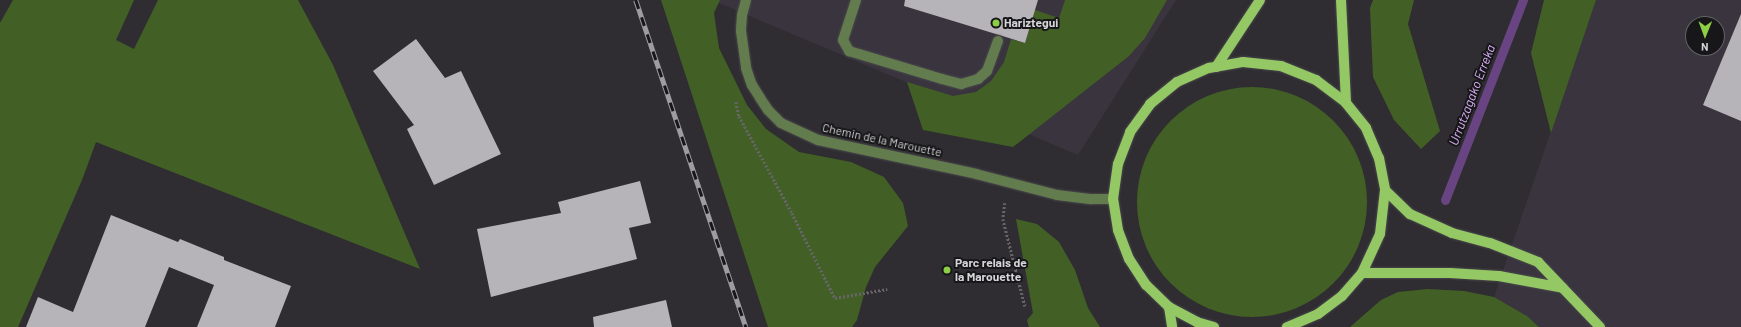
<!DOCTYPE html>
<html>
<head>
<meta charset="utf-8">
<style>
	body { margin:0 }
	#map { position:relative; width:1741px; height:327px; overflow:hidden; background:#2f2d31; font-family:Barlow,sans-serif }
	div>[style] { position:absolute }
	.built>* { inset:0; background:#39343e }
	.green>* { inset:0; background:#426025 }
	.round { border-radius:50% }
	.stream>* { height:9px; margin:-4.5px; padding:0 4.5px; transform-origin:4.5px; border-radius:4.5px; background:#684483 }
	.building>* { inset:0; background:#b6b4b9 }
	.path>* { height:2.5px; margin-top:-1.25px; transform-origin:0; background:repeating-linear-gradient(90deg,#676569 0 2px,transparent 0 4px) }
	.roads { filter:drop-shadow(0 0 1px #4a484c) drop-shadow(0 0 1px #4a484c) }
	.minor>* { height:10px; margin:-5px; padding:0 5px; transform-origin:5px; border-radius:5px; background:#627c4d }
	.major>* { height:10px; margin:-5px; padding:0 5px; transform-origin:5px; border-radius:5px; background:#94c864 }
	.rail>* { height:4.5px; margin-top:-2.25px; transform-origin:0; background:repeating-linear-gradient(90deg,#171618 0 9px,#9d9c9f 0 18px); box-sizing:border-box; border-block:1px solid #9d9c9f }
	.dots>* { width:11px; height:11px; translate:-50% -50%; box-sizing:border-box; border:2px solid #171618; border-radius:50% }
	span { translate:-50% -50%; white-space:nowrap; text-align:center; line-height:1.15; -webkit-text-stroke:4px #171618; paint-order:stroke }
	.poi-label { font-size:12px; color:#d5d4d7; font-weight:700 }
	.left { translate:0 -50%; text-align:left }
	.street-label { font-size:12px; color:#d5d4d7 }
	.water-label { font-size:13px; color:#dab1fa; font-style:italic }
	.north { position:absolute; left:1685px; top:16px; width:40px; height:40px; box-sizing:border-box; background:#171618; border:1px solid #636264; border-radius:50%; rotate:181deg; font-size:11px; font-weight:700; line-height:16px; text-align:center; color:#d5d4d7 }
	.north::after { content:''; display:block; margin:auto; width:14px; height:18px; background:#8cce45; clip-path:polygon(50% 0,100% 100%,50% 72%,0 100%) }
</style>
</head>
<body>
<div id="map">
	<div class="built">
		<div style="clip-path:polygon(712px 0,1176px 0,1078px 155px)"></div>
		<div style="clip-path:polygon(evenodd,1596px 0,1741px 0,1741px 327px,1539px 327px,1527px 316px,1494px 297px,1596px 0,1693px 24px,1717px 24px,1717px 48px,1693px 48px,1693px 24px)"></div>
	</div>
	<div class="green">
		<div style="clip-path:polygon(13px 0,134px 0,116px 40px,134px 49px,158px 0,298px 0,333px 65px,420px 269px,96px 142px,82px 180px,18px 327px,0 327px,0 23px)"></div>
		<div style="clip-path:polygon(661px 0,720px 0,714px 13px,719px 48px,747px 105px,766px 129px,799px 152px,851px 162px,884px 177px,903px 203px,908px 226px,875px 267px,866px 287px,857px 320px,852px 327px,768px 327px)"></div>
		<div style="clip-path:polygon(1065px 0,1167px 0,1145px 38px,1129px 56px,1013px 147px,923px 130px,907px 82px,953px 96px,976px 92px,991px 81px,1004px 62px,1011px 39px,1025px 43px,1033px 17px,1032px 9px,1059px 18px)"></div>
		<div style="clip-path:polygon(1373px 0,1414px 0,1408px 24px,1440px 131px,1421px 149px,1394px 120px,1373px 77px,1370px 8px)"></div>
		<div style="clip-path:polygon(1544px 0,1596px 0,1551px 133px,1531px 53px)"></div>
		<div class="round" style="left:1137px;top:87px;width:230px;height:230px"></div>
		<div style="clip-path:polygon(1016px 219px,1037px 224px,1059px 242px,1075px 270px,1088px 308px,1100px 327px,1029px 327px,1027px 320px,1033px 313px)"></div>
		<div style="clip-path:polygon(1428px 289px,1464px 291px,1494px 297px,1527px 316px,1539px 327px,1350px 327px,1381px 300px,1398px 292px)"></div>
	</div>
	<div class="stream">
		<div style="left:1445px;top:200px;width:215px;rotate:-68.7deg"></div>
	</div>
	<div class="building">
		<div style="clip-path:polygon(905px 0,1038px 0,1025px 43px,904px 6px)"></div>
		<div style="clip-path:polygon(1741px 14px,1741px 121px,1703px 105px)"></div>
		<div style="clip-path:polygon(416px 39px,445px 78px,461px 71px,501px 154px,434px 185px,407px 129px,414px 125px,373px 71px)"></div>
		<div style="clip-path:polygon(640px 181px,651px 223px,629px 228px,637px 259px,491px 297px,477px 229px,561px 213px,558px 202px)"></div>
		<div style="clip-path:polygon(111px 215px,178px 242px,180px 239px,224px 257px,224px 260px,291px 286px,275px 327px,197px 327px,214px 285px,169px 267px,145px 327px,26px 327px,38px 297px,73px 312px)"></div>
		<div style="clip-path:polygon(666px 300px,672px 327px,594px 327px,593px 317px)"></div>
	</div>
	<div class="path">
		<div style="left:736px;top:102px;width:14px;rotate:78deg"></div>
		<div style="left:739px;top:116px;width:111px;rotate:61.3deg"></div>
		<div style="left:792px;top:213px;width:95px;rotate:63.2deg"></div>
		<div style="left:835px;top:298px;width:53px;rotate:-9.8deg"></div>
		<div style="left:1005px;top:203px;width:16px;rotate:97deg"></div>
		<div style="left:1003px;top:219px;width:90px;rotate:75.8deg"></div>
	</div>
	<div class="roads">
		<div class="minor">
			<div style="left:746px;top:0;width:16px;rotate:105deg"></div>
			<div style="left:742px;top:15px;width:16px;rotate:94deg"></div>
			<div style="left:741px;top:31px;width:37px;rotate:82deg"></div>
			<div style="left:746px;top:68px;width:18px;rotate:71deg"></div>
			<div style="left:752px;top:85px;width:15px;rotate:58deg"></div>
			<div style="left:760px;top:98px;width:14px;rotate:56deg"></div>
			<div style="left:768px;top:110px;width:18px;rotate:45deg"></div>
			<div style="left:781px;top:123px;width:41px;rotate:24.7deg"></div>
			<div style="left:818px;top:140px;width:162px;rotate:12.1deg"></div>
			<div style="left:976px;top:174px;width:84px;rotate:14.5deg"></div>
			<div style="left:1057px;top:195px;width:35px;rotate:7deg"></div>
			<div style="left:1092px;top:199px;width:21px"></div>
			<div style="left:856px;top:0;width:42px;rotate:108deg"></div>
			<div style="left:843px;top:40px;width:13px;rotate:61deg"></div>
			<div style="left:849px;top:51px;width:97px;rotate:16.8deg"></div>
			<div style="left:942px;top:79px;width:20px;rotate:15deg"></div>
			<div style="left:961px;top:84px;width:18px;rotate:-16deg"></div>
			<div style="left:978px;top:79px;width:12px;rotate:-42deg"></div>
			<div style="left:987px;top:71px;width:32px;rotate:-70deg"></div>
		</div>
		<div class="major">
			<div style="left:1341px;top:0;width:103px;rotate:87.2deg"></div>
			<div style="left:1216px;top:67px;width:80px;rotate:-56.7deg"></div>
			<div style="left:1385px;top:190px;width:35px;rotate:44deg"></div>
			<div style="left:1410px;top:214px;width:46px;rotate:24.3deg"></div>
			<div style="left:1452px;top:233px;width:39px;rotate:15deg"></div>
			<div style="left:1490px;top:243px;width:52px;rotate:21.6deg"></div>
			<div style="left:1538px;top:262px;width:90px;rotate:46.4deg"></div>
			<div style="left:1362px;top:273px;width:88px"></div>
			<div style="left:1450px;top:273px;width:49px;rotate:3.5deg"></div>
			<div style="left:1499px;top:276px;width:65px;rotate:10.6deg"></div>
			<div style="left:1169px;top:307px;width:20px;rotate:81deg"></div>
			<div style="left:1214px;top:327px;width:18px;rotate:-164deg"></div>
			<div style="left:1197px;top:322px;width:32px;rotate:-152deg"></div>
			<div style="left:1169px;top:307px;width:32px;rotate:-136deg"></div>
			<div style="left:1146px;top:285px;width:31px;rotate:-123deg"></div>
			<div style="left:1129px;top:259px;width:31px;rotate:-111deg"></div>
			<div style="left:1118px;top:230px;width:31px;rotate:-99deg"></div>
			<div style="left:1113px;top:199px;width:35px;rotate:-82deg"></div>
			<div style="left:1118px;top:164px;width:34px;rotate:-69deg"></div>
			<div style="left:1130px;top:132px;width:34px;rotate:-54deg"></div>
			<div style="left:1150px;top:104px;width:35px;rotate:-39deg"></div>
			<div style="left:1177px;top:82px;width:35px;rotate:-24deg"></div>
			<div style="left:1209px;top:68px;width:35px;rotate:-10deg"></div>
			<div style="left:1243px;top:62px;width:38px;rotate:6deg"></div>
			<div style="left:1281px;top:66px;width:38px;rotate:22deg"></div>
			<div style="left:1316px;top:80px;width:38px;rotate:37deg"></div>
			<div style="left:1346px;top:103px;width:32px;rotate:51deg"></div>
			<div style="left:1366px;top:128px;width:33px;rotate:67deg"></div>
			<div style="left:1379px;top:158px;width:33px;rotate:79deg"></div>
			<div style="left:1385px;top:190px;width:44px;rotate:96.5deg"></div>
			<div style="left:1380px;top:234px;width:43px;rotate:114.8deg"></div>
			<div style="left:1362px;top:273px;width:30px;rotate:131deg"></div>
			<div style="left:1342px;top:296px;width:30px;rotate:143deg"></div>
			<div style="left:1318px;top:314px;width:34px;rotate:157deg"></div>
		</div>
	</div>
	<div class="rail">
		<div style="left:636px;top:0;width:345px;rotate:71.4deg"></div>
	</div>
	<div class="dots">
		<div style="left:996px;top:23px;background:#8cce45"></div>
		<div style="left:947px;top:270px;background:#8cce45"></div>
	</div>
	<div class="poi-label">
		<span class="left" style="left:1004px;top:23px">Hariztegui</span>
		<span class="left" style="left:955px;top:270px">Parc relais de<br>la Marouette</span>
	</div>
	<div class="street-label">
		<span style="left:882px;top:140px;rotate:12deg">Chemin de la Marouette</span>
	</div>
	<div class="water-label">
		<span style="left:1472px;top:95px;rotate:-69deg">Urrutzagako Erreka</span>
	</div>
	<div class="north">N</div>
</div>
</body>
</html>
